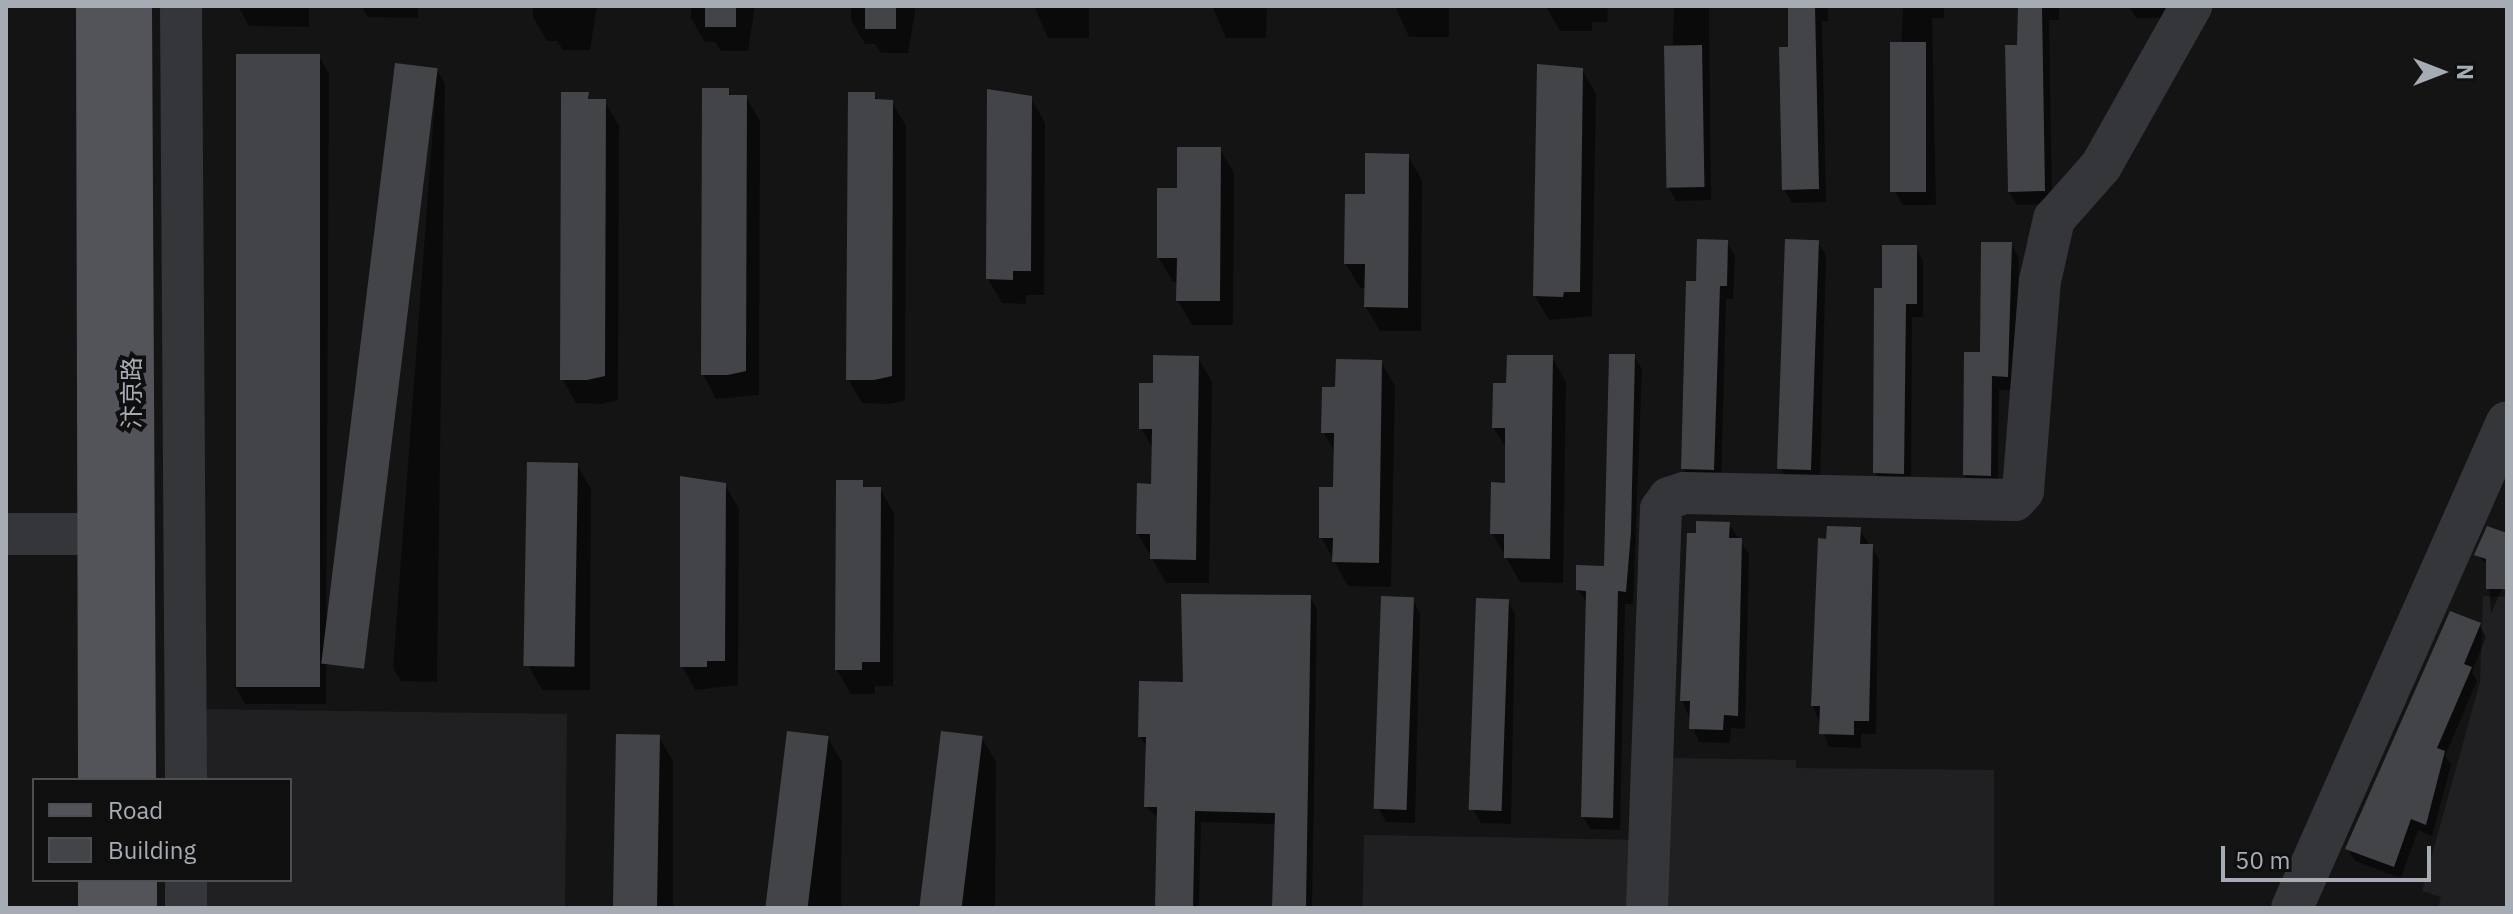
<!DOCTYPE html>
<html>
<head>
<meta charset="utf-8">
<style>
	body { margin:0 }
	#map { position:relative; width:2513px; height:914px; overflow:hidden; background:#141415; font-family:"IBM Plex Sans","Noto Sans SC",sans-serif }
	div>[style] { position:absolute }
	.built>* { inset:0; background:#202022; transform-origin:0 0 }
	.shadow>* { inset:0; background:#0007 }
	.building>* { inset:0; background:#434448; transform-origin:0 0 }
	.minor>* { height:42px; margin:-21px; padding:0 21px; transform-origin:21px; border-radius:21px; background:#35363a }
	.major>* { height:44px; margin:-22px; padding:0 22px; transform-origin:22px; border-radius:22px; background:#525459 }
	span { translate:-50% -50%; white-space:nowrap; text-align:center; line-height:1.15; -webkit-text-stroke:8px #0f0f10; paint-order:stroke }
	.street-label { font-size:24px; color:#a7acb4 }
	.frame { position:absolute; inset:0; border:8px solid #a7acb4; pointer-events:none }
	.legend { position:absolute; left:32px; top:778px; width:260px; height:104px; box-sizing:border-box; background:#0f0f10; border:2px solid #4c4e52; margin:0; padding:10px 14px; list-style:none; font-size:24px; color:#a7acb4 }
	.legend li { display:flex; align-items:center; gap:16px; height:40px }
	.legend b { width:40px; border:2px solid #4c4e52 }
	.north { position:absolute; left:2401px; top:32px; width:80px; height:80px; -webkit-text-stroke:6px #0f0f10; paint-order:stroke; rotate:90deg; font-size:22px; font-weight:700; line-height:32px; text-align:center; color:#a7acb4 }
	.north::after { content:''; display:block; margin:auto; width:28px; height:36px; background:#a7acb4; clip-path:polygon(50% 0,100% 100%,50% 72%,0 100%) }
	.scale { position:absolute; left:2221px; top:846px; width:210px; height:36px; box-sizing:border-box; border:4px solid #a7acb4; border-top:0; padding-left:10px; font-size:24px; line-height:28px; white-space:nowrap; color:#a7acb4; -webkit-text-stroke:6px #0f0f10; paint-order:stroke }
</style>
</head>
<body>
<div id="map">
	<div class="built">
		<div style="clip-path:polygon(2483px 596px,2507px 597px,2507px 908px,2438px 908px,2441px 897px,2422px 891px,2480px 682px)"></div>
		<div style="clip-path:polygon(202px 709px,567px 714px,565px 908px,204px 908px,204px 880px,290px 880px,290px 780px,203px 780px)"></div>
		<div style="clip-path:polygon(1669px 758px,1796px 760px,1796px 768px,1994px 770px,1994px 908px,1666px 908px)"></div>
		<div style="left:1364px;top:835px;width:268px;height:73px;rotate:1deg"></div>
	</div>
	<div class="shadow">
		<div style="clip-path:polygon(238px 6px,309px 6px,309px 27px,249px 26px)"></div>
		<div style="clip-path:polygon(361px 6px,418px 6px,418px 18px,368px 17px)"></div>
		<div style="clip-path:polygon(533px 6px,597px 6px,590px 50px,563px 50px,557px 41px,547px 41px,533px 17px)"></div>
		<div style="clip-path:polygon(691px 6px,755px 6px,748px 51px,721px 51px,715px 42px,705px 42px,691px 18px)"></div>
		<div style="clip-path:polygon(851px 6px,916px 6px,908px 53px,881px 53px,875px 44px,865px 44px,851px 20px)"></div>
		<div style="clip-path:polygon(1034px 6px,1089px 6px,1089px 38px,1048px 38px)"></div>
		<div style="clip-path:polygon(1212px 6px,1267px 6px,1266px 38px,1226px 38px)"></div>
		<div style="clip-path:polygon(1395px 6px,1449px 6px,1449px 37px,1409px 37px)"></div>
		<div style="clip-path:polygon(1546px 6px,1608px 6px,1607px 22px,1592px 22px,1592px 31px,1560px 31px)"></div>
		<div style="clip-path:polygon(1674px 6px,1709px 6px,1711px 200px,1676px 201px,1668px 187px)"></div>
		<div style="clip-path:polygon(1790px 6px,1828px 6px,1828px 21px,1822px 21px,1826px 202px,1792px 203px,1784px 189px)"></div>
		<div style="clip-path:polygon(1903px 6px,1944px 6px,1944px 18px,1932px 18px,1936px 205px,1903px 205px,1895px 192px)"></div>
		<div style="clip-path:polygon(2020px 6px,2059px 6px,2059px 20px,2049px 20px,2052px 204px,2017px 205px,2009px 192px)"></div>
		<div style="clip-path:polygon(2129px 6px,2170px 6px,2170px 18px,2136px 18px)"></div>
		<div style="clip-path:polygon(319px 56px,329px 74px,326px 704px,245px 704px,235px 686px)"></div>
		<div style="clip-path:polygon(437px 70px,445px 84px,437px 682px,401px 681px,393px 668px)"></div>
		<div style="clip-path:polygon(1582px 70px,1596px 94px,1592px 316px,1549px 320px,1535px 296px)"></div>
		<div style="clip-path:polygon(728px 90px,732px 97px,746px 97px,760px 121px,759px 395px,716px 399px,703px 374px)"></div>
		<div style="clip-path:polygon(587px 94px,591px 101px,605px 101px,619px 126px,618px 400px,601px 404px,576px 403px,562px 379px)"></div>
		<div style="clip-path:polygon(874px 94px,878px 101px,892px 102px,906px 126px,905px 401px,888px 404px,862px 403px,848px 379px)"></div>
		<div style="clip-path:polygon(1031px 98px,1045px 123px,1044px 295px,1026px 295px,1026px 304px,1002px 303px,988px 279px)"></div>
		<div style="clip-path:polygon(1220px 149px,1234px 173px,1233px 325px,1192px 325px,1178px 301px,1179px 282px,1173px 282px,1159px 258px,1179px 190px)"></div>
		<div style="clip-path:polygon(1408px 156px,1422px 180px,1421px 331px,1380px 331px,1366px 307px,1366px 288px,1360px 288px,1346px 264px,1367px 196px)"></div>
		<div style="clip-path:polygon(1727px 242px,1735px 256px,1733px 299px,1726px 299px,1721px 483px,1691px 482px,1683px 469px,1698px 283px)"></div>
		<div style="clip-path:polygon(1818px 242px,1826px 255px,1820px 483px,1789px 482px,1781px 469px)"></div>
		<div style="clip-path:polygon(2011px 244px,2019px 258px,2015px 390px,1999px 390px,1998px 489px,1973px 488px,1965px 474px,1982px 354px)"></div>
		<div style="clip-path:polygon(1915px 247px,1923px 261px,1923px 317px,1912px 317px,1911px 487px,1883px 486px,1875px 472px,1884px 290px)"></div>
		<div style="clip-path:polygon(1634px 356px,1642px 369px,1633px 604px,1625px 604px,1620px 830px,1590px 829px,1583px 816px,1587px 603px,1578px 590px,1606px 568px)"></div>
		<div style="clip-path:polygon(1552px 357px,1566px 382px,1563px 583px,1520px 582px,1492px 533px,1507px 485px,1507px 450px,1494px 428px)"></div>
		<div style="clip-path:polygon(1198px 358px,1212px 382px,1209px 583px,1166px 583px,1138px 534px,1153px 486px,1154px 451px,1141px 428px,1155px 385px)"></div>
		<div style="clip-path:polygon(1381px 362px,1395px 386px,1391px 587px,1348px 586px,1321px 537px,1335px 489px,1336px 454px,1323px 432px,1337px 389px)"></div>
		<div style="clip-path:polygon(577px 465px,591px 489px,590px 690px,542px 690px,528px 665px)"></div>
		<div style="clip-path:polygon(682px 478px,725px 485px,739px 509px,738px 685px,695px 690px,682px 666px)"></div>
		<div style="clip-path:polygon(862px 482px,866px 489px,880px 489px,894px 513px,893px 686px,875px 686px,875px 694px,851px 694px,837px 670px)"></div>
		<div style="clip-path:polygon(1729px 524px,1749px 554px,1745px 729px,1731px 728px,1730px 743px,1699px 742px,1682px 700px,1698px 535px)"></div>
		<div style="clip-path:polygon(1859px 529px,1879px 559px,1876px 734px,1861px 734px,1861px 748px,1829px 747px,1813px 706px,1828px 541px)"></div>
		<div style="clip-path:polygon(2507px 535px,2507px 576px,2491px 614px,2488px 565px,2477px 555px)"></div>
		<div style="clip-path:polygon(1310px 597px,1317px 609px,1312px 908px,1274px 908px,1276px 824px,1201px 822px,1199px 908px,1157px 908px,1159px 819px,1146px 807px,1147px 748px,1140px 737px,1185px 684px)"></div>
		<div style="clip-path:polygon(1412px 599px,1420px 613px,1415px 823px,1386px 822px,1378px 808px)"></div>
		<div style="clip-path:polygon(1508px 601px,1515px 614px,1511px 824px,1481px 823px,1473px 809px)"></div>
		<div style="clip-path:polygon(2479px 625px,2486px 637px,2472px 672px,2477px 681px,2445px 756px,2451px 765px,2432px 836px,2418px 830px,2401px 878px,2355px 861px,2348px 849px)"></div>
		<div style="clip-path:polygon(943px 733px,982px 738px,996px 762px,995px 908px,942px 908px)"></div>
		<div style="clip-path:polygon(659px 737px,673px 761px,673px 908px,617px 908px)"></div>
		<div style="clip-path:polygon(828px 738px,842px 762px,841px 908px,788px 908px)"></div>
	</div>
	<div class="building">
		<div style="left:705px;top:6px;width:31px;height:21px"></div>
		<div style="left:865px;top:6px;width:31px;height:23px"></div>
		<div style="clip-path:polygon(1788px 6px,1815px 6px,1819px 189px,1782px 190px,1779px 47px,1788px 47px)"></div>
		<div style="clip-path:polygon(2018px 6px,2042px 6px,2045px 191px,2008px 192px,2005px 45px,2017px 45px)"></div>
		<div style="left:1890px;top:42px;width:36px;height:150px"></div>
		<div style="left:1702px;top:45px;width:142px;height:38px;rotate:89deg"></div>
		<div style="left:236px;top:54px;width:84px;height:633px"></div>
		<div style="left:395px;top:63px;width:43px;height:605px;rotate:7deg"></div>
		<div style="clip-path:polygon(1537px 64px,1583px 68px,1580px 292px,1564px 292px,1563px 297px,1533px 296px)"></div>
		<div style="clip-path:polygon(702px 88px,729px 88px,729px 95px,747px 95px,746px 371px,728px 375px,701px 375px)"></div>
		<div style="clip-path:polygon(987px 89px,1032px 96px,1031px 271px,1013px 271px,1013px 280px,986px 279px)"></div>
		<div style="clip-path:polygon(561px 92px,589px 92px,588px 99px,606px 99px,605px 376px,587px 380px,560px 380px)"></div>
		<div style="clip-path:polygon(848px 92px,875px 92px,875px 99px,893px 100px,892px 376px,874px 380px,846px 380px)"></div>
		<div style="clip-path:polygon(1177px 147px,1221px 147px,1220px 301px,1176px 301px,1177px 258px,1157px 258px,1157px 188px,1177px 188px)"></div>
		<div style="clip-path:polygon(1365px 153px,1409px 154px,1408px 308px,1364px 307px,1365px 264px,1344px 264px,1345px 194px,1365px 194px)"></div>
		<div style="clip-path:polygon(1697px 239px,1728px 240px,1727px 286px,1720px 286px,1714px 470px,1681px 469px,1686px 281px,1696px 281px)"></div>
		<div style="left:1785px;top:239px;width:34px;height:230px;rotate:2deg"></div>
		<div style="clip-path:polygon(1981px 242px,2012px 242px,2008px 377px,1992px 376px,1991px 476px,1963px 475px,1964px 352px,1980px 352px)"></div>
		<div style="clip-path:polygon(1882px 245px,1917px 245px,1917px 304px,1906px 304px,1904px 474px,1873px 473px,1874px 288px,1882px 288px)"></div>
		<div style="clip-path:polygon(1609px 354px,1635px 354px,1631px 532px,1626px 592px,1618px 591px,1613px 818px,1581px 817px,1586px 591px,1576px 590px,1576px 565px,1604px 566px)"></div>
		<div style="clip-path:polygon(1153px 355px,1199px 356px,1196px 560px,1150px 559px,1150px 534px,1136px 534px,1137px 483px,1151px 484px,1152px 429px,1139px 429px,1139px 383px,1153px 383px)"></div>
		<div style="clip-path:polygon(1507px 355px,1553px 355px,1550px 559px,1504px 558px,1504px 534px,1490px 534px,1491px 482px,1505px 483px,1505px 428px,1492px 428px,1493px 383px,1506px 383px)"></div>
		<div style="clip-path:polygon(1336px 359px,1382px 360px,1379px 563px,1332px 562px,1333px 538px,1319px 538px,1319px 487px,1333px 487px,1334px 433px,1321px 433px,1322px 387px,1335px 387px)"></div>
		<div style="left:527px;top:462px;width:51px;height:204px;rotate:1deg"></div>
		<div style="clip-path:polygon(680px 476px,726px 483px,725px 661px,707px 661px,707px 667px,680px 667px)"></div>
		<div style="clip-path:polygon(836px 480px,863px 480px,863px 487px,881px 487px,880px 662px,862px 662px,862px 670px,835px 670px)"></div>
		<div style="clip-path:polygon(1696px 521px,1730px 522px,1729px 538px,1742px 538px,1738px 716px,1724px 715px,1723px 730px,1689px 729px,1690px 701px,1680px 701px,1687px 533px,1696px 533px)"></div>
		<div style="clip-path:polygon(1827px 526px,1861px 527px,1860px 544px,1873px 544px,1869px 721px,1854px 721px,1854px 735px,1819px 734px,1820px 706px,1811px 706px,1818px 538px,1826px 539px)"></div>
		<div style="clip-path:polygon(2487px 526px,2507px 533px,2507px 589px,2486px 589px,2486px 559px,2474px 555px)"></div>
		<div style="clip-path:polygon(1181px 594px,1311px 595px,1306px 908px,1272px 908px,1275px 813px,1195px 811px,1193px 908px,1155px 908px,1157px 807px,1144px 807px,1146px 737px,1138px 737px,1139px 681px,1183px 682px)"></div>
		<div style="left:1381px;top:596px;width:33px;height:213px;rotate:2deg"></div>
		<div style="left:1476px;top:598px;width:33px;height:212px;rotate:2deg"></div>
		<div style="clip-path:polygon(2450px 611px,2481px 623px,2464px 664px,2472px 667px,2437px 748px,2445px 751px,2426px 825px,2411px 819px,2394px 867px,2345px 849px)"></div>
		<div style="left:787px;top:731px;width:42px;height:177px;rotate:7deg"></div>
		<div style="left:941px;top:731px;width:42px;height:177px;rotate:7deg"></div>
		<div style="left:616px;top:734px;width:44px;height:174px;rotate:1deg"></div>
	</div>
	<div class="minor">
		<div style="left:181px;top:6px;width:774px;rotate:89.63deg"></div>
		<div style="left:6px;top:534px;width:94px"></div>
		<div style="left:186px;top:880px;width:28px;rotate:90deg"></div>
		<div style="left:1647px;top:908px;width:399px;rotate:-88deg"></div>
		<div style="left:1661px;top:509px;width:14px;rotate:-54deg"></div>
		<div style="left:1669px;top:498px;width:16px;rotate:-18deg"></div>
		<div style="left:1684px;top:493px;width:331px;rotate:1.2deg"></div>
		<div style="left:2015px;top:500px;width:12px;rotate:-48deg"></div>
		<div style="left:2023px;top:491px;width:211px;rotate:-85.4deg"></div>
		<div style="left:2040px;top:281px;width:64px;rotate:-77.3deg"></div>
		<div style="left:2054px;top:219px;width:71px;rotate:-48.4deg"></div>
		<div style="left:2101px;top:166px;width:184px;rotate:-60.6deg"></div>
		<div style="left:2292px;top:908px;width:531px;rotate:-66.14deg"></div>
	</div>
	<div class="major">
		<div style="left:98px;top:6px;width:774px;rotate:89.85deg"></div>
		<div style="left:130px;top:6px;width:774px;rotate:89.7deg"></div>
		<div style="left:100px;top:880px;width:28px;rotate:90deg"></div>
		<div style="left:135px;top:880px;width:28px;rotate:90deg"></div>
	</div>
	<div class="street-label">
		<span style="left:132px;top:393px;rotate:-90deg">汴京路</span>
	</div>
	<div class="frame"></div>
	<ul class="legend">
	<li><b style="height:10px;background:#525459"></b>Road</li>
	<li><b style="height:22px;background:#434448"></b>Building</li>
	</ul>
	<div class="north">N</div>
	<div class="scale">50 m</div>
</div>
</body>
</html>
